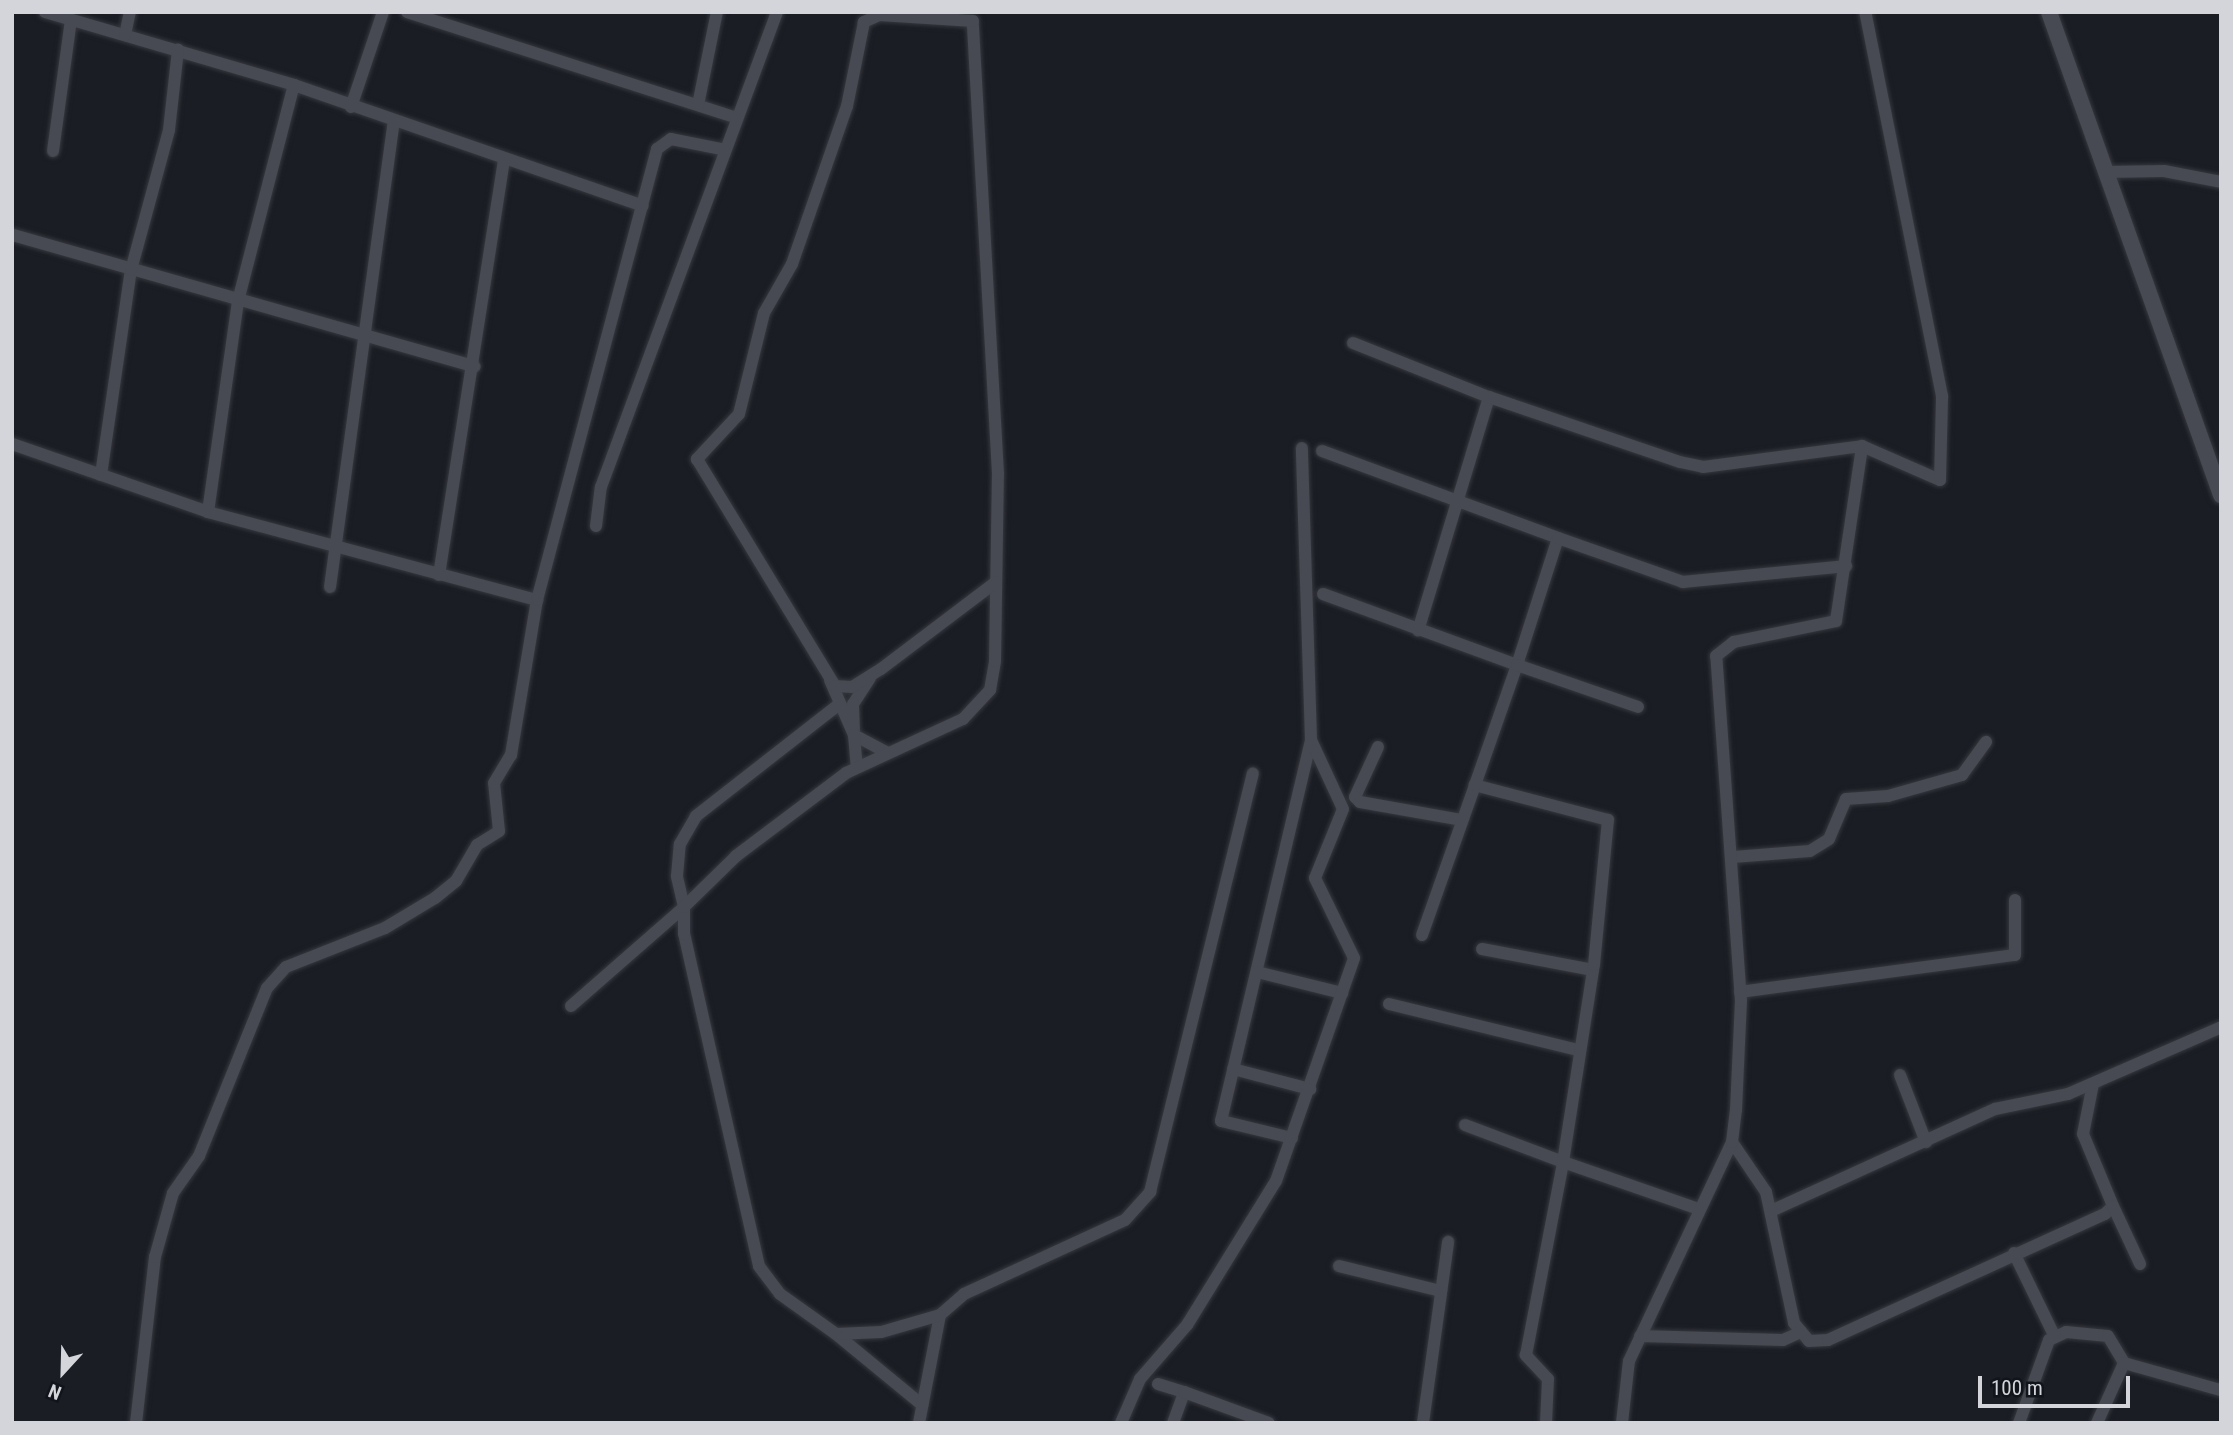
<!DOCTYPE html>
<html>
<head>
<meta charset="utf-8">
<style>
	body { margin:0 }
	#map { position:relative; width:2233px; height:1435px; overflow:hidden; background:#1a1d24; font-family:"Roboto Condensed",sans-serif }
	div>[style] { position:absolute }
	.roads { filter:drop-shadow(0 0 2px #36383e) drop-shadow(0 0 2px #36383e) }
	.street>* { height:12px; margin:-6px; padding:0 6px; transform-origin:6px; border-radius:6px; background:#474a52 }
	.secondary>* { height:16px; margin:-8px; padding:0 8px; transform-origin:8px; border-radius:8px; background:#474a52 }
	span { translate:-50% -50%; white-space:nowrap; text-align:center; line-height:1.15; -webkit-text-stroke:6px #11141a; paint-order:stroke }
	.frame { position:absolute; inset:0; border:14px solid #d3d5da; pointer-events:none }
	.north { position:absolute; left:28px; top:1337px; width:70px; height:70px; -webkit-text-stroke:5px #11141a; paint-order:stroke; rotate:202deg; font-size:19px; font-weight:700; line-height:28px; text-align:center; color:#d3d5da }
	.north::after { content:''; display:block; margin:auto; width:24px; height:32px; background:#d3d5da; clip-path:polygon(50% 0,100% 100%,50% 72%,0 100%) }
	.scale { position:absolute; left:1978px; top:1376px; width:152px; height:32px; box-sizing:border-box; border:4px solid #d3d5da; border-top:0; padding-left:9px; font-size:21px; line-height:24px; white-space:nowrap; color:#d3d5da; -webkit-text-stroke:5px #11141a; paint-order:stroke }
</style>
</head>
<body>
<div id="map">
	<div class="roads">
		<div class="street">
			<div style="left:45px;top:12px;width:259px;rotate:16.3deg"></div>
			<div style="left:294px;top:85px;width:369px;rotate:19.1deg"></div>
			<div style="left:407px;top:12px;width:344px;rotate:17.8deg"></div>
			<div style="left:125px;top:35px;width:24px;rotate:-78deg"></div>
			<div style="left:698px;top:105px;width:95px;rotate:-78.5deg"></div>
			<div style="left:351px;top:107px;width:100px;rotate:-71.4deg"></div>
			<div style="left:53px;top:151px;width:132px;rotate:-82.2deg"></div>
			<div style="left:2104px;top:172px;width:60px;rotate:-1deg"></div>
			<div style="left:2164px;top:171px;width:58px;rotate:10.9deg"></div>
			<div style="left:13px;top:235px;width:480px;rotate:15.9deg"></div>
			<div style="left:1353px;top:343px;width:146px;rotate:21.7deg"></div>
			<div style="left:1489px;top:397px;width:244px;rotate:106.9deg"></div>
			<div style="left:1489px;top:397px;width:202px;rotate:18.8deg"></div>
			<div style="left:1680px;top:462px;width:24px;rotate:12deg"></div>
			<div style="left:1703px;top:467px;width:160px;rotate:-7.5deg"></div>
			<div style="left:1862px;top:446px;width:85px;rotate:23.6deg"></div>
			<div style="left:1940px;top:480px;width:84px;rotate:-88.6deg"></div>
			<div style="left:1942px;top:396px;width:392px;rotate:-101.3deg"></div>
			<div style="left:12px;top:444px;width:207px;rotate:19.1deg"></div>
			<div style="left:208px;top:512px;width:341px;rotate:15deg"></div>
			<div style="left:1322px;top:451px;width:252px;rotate:20.2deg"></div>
			<div style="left:101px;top:475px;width:207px;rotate:-81.7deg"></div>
			<div style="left:131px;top:270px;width:145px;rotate:-74.8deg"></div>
			<div style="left:169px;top:130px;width:81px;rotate:-83.6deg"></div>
			<div style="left:208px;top:512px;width:213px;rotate:-81.9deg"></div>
			<div style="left:238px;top:301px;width:223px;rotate:-75.5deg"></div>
			<div style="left:596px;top:526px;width:39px;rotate:-83deg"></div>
			<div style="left:601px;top:487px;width:507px;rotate:-69.67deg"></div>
			<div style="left:439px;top:575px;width:419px;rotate:-81.1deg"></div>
			<div style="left:330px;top:587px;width:469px;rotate:-82.2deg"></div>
			<div style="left:1323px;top:594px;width:207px;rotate:20.1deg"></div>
			<div style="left:1517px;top:665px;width:133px;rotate:-72.1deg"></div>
			<div style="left:1558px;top:538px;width:133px;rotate:19.4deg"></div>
			<div style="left:1683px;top:582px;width:164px;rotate:-5.6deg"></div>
			<div style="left:870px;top:678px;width:31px;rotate:123deg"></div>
			<div style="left:853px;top:704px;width:31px;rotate:88deg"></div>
			<div style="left:854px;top:735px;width:38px;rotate:28deg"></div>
			<div style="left:830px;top:680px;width:60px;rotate:66.4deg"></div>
			<div style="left:854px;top:735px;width:32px;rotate:85deg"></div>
			<div style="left:1378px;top:747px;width:55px;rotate:114.7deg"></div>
			<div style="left:1355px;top:797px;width:7px;rotate:45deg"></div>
			<div style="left:1360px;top:802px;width:104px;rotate:10deg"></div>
			<div style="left:1733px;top:857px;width:77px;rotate:-4.5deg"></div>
			<div style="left:1810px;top:851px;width:22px;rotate:-32deg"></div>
			<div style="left:1829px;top:839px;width:43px;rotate:-67deg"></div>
			<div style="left:1846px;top:799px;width:42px;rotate:-4.1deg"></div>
			<div style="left:1888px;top:796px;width:77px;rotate:-15.8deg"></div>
			<div style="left:1962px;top:775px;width:41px;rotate:-54deg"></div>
			<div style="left:1422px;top:935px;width:159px;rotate:-70.5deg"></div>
			<div style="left:1482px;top:949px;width:113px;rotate:10.7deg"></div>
			<div style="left:1257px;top:972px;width:88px;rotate:13.9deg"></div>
			<div style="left:1740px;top:992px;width:277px;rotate:-7.7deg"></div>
			<div style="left:2015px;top:955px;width:55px;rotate:-90deg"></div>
			<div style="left:1389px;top:1004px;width:195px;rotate:13.7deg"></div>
			<div style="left:571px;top:1006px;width:150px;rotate:-41.2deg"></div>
			<div style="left:684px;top:907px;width:32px;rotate:-103deg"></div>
			<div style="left:677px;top:876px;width:32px;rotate:-85deg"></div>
			<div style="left:680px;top:844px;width:32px;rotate:-60deg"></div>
			<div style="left:696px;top:816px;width:180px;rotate:-38deg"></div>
			<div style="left:1233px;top:1069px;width:80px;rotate:14.6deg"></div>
			<div style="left:1900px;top:1075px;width:72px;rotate:68.8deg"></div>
			<div style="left:1465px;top:1125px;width:105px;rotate:20.7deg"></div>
			<div style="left:1563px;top:1162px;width:199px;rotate:-81.1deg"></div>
			<div style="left:1594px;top:965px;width:146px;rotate:-84.5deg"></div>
			<div style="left:1608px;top:820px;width:138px;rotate:-165.3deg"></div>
			<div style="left:1475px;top:785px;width:127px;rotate:-70.7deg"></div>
			<div style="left:1517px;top:665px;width:128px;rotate:19.1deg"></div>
			<div style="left:1292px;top:1138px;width:73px;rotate:-166.5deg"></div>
			<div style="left:1221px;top:1121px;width:391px;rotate:-76.7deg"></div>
			<div style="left:1732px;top:1142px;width:60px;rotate:55.8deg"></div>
			<div style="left:1766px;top:1192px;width:134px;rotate:77.9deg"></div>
			<div style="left:1794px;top:1323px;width:23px;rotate:50deg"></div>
			<div style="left:1809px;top:1341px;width:19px;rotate:-3deg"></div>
			<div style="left:1828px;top:1340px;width:304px;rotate:-24.5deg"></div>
			<div style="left:2105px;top:1214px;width:11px;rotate:-45deg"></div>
			<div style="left:2113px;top:1206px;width:78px;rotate:-112.6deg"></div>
			<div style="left:2083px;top:1134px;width:51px;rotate:-78.7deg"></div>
			<div style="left:2113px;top:1206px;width:64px;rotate:65deg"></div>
			<div style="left:1771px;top:1211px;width:246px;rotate:-24.5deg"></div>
			<div style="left:1995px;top:1109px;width:75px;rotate:-11.6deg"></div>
			<div style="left:2068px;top:1094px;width:167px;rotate:-23.6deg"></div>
			<div style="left:2014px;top:1253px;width:93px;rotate:64deg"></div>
			<div style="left:1339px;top:1266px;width:105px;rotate:13.8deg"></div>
			<div style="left:940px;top:1315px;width:32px;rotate:-41deg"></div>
			<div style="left:964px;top:1294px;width:177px;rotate:-24.7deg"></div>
			<div style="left:1125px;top:1220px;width:38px;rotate:-48deg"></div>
			<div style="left:1150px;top:1192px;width:431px;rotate:-76.2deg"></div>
			<div style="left:836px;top:1334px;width:112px;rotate:39.5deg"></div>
			<div style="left:1640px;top:1336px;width:143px;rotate:1.6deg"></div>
			<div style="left:1783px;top:1340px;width:20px;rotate:-24deg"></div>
			<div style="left:1158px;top:1384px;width:27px;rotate:17deg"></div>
			<div style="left:136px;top:1423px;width:167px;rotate:-83.5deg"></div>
			<div style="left:155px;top:1257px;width:66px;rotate:-74.3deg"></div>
			<div style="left:173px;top:1193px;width:45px;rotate:-54.9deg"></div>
			<div style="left:199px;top:1156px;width:181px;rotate:-68deg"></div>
			<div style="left:267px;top:988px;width:28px;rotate:-48deg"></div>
			<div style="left:286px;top:967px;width:106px;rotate:-21.5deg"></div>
			<div style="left:385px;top:928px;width:58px;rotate:-31deg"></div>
			<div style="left:435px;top:898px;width:27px;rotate:-39deg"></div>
			<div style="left:456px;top:881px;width:42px;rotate:-59.7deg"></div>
			<div style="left:477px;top:845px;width:26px;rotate:-32deg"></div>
			<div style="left:499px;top:831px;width:48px;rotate:-95.9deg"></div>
			<div style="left:494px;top:783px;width:33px;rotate:-59deg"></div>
			<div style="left:511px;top:755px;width:157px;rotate:-80.5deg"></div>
			<div style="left:537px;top:600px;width:467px;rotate:-75.1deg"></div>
			<div style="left:657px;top:149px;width:17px;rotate:-36deg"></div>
			<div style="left:671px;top:139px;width:51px;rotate:11.3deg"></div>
			<div style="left:919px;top:1423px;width:110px;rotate:-79deg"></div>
			<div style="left:940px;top:1315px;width:61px;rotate:163.9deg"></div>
			<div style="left:881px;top:1332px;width:45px;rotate:177.5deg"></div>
			<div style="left:836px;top:1334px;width:69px;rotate:-144.5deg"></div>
			<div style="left:780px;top:1294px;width:35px;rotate:-127deg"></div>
			<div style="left:759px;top:1266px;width:340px;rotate:-102.7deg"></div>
			<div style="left:684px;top:934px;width:27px;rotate:-90deg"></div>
			<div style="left:684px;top:907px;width:73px;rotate:-44.4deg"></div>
			<div style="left:736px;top:856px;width:138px;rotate:-37deg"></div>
			<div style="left:846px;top:773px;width:129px;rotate:-24.8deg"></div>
			<div style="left:963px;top:719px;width:40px;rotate:-47deg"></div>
			<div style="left:990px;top:690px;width:29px;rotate:-80deg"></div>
			<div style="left:995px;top:661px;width:187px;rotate:-89.1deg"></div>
			<div style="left:998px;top:474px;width:454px;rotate:-93.2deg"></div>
			<div style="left:973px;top:21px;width:94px;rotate:-176.3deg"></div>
			<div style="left:879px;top:15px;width:17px;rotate:155deg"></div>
			<div style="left:864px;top:22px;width:86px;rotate:101.4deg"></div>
			<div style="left:847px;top:106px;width:167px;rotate:109.2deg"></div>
			<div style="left:792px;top:264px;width:56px;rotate:119.7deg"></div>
			<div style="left:764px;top:313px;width:104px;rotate:103.9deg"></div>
			<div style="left:739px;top:414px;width:62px;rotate:133deg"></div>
			<div style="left:697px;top:459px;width:266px;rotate:58.7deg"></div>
			<div style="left:835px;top:686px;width:17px;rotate:3deg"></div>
			<div style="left:852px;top:687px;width:34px;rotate:-32deg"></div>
			<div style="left:881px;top:669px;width:144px;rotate:-37.1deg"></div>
			<div style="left:1121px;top:1423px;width:48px;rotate:-66.6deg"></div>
			<div style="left:1140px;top:1379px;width:72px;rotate:-49deg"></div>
			<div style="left:1187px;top:1325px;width:169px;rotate:-58.3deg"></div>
			<div style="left:1276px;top:1181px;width:236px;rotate:-70.7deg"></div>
			<div style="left:1354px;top:958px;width:89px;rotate:-116deg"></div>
			<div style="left:1315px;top:878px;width:74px;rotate:-67.9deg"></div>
			<div style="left:1343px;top:809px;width:76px;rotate:-114.9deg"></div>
			<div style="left:1311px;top:740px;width:292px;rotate:-91.8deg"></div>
			<div style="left:1173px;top:1423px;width:33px;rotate:-70deg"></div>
			<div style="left:1184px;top:1392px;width:90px;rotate:20deg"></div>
			<div style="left:1423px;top:1423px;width:183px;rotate:-82.1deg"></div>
			<div style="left:1546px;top:1423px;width:44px;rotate:-87.4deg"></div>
			<div style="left:1548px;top:1379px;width:33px;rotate:-133deg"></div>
			<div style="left:1526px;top:1355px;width:197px;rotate:-79.1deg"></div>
			<div style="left:1563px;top:1162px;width:141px;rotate:19.1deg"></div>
			<div style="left:1622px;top:1423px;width:62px;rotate:-83.6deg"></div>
			<div style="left:1629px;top:1361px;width:242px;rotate:-64.8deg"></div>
			<div style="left:1732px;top:1142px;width:32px;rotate:-83deg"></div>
			<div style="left:1736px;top:1110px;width:109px;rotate:-87.4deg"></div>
			<div style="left:1741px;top:1001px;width:346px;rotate:-94.1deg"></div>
			<div style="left:1716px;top:656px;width:23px;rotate:-38deg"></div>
			<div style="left:1734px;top:642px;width:104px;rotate:-11.6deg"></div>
			<div style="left:1836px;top:621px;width:177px;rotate:-81.5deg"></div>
			<div style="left:2019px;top:1423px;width:88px;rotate:-70.1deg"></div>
			<div style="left:2049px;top:1340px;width:19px;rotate:-25deg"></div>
			<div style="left:2066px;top:1332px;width:42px;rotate:5.4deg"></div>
			<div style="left:2108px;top:1336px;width:31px;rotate:59deg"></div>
			<div style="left:2097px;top:1423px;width:66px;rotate:-65.8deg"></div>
			<div style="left:2124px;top:1363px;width:101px;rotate:15.6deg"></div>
		</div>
		<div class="secondary">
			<div style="left:2049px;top:12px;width:513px;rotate:70.4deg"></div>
		</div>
	</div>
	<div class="frame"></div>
	<div class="north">N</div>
	<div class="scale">100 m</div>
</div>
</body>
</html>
